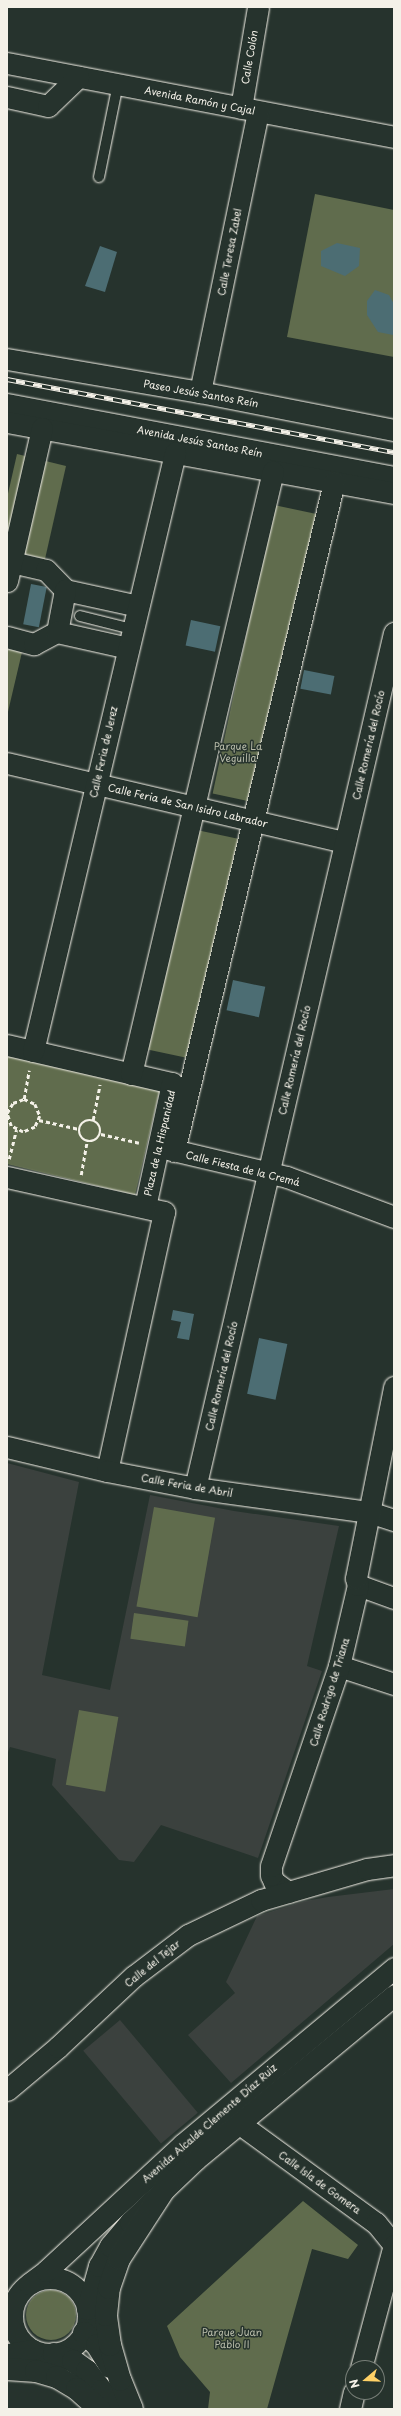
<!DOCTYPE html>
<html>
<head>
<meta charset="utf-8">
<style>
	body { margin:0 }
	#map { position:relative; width:401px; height:2416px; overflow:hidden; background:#26332d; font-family:"Playpen Sans",sans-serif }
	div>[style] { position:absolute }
	.built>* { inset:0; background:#3b413e; transform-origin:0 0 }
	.green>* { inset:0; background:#606c4d; transform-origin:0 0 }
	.round { border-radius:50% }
	.water>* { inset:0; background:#4c6d73; transform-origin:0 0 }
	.path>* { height:2.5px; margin-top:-1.25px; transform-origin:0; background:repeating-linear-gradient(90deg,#f4f1e8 0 4px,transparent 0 7px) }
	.path>.ring { margin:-1.25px; padding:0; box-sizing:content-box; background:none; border:2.5px solid #f4f1e8; border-radius:50% }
	.roads { filter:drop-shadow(0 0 1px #f4f1e8) drop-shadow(0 0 1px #f4f1e8) }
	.lane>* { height:10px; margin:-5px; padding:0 5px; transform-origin:5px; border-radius:5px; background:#26332d }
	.street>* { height:21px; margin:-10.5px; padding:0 10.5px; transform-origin:10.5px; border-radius:10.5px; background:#26332d }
	.street>.ring { margin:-10.5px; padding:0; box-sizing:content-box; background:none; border:21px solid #26332d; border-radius:50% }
	.highway>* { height:22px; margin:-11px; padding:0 11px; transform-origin:11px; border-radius:11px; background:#26332d }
	.rail>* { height:4.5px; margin-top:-2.25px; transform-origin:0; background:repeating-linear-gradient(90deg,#26332d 0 9px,#f4f1e8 0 18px); box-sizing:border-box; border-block:1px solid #f4f1e8 }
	span { translate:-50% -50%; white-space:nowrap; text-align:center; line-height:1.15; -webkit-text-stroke:3px #26332d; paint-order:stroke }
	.street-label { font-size:10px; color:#f4f1e8 }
	.park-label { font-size:10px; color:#b9bcaa }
	.frame { position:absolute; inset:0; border:8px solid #f4f1e8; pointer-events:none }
	.north { position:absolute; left:345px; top:2360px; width:40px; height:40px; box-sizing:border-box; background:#26332d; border:1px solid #787f78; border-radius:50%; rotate:251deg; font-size:11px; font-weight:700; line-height:16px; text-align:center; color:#f4f1e8 }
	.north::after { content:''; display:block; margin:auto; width:14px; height:18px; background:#ffd166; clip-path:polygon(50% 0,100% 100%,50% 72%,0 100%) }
</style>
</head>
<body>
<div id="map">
	<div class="built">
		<div style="clip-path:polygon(7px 1463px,79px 1482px,42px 1675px,110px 1690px,150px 1495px,234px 1511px,339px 1526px,307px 1666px,322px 1671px,258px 1858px,161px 1825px,134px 1862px,119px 1860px,52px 1785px,56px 1759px,10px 1747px,7px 1755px)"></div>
		<div style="clip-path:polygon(394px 1889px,394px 1944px,231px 2083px,188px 2035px,235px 1993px,226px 1982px,257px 1916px,305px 1901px,328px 1897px)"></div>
		<div style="left:120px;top:2020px;width:121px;height:48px;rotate:50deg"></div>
	</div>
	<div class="green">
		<div style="clip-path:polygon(315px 194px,394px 210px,394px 357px,287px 337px)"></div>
		<div style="clip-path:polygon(17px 454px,66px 466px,45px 559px,7px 550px,7px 498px)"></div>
		<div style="left:274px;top:505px;width:47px;height:295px;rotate:12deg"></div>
		<div style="clip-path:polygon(7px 649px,22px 652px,7px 716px)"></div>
		<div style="left:192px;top:829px;width:53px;height:225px;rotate:12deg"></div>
		<div style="clip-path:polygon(7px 1052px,160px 1089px,135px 1195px,7px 1164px)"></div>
		<div style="left:154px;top:1507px;width:62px;height:101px;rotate:10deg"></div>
		<div style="left:134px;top:1613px;width:55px;height:26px;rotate:8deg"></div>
		<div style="left:79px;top:1710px;width:40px;height:76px;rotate:10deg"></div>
		<div style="clip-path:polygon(303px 2201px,358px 2245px,348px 2259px,312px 2249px,267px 2409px,208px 2409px,210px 2392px,180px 2357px,167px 2326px)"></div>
		<div class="round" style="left:26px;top:2290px;width:50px;height:50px"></div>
	</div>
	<div class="water">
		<div style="clip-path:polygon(337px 243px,360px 248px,359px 266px,345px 276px,321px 266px,321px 251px)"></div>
		<div style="clip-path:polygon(100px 246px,117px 252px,105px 292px,85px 286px)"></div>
		<div style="clip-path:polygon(375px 290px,389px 295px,394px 304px,393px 335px,378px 332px,367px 315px,367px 301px)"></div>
		<div style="left:31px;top:584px;width:16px;height:41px;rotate:11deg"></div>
		<div style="left:191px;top:620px;width:30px;height:26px;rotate:12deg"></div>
		<div style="left:304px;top:670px;width:31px;height:19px;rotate:11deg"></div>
		<div style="left:233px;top:980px;width:33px;height:31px;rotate:12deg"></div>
		<div style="clip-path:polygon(173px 1310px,194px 1314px,189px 1340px,177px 1338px,181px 1322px,171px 1320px)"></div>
		<div style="left:259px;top:1338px;width:29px;height:57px;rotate:12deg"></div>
	</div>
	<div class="path">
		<div style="left:24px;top:1099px;width:29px;rotate:-80deg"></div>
		<div style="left:7px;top:1113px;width:12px;rotate:-59deg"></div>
		<div style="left:13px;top:1103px;width:12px;rotate:-20deg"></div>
		<div style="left:24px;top:1099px;width:12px;rotate:24deg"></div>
		<div style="left:35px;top:1104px;width:13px;rotate:67deg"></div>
		<div style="left:40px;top:1116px;width:12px;rotate:114deg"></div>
		<div style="left:35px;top:1127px;width:13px;rotate:157deg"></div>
		<div style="left:23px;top:1132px;width:13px;rotate:-153deg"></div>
		<div style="left:11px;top:1126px;width:13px;rotate:-108deg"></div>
		<div class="ring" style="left:79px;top:1120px;width:19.5px;height:19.5px"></div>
		<div style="left:39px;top:1120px;width:41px;rotate:12.7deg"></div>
		<div style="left:93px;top:1120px;width:36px;rotate:-79deg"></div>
		<div style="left:101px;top:1134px;width:39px;rotate:13deg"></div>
		<div style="left:9px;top:1159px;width:30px;rotate:-76deg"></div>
		<div style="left:81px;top:1175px;width:34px;rotate:-80deg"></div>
	</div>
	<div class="roads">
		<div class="lane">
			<div style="left:99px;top:177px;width:95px;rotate:-78.5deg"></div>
			<div style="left:80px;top:616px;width:54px;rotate:14deg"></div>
		</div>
		<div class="street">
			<div style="left:7px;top:63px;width:394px;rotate:10.8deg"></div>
			<div style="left:7px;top:97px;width:42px;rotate:12.4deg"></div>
			<div style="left:48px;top:106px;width:42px;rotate:-44deg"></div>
			<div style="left:241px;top:108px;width:102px;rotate:-80.4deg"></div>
			<div style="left:7px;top:359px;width:196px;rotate:9.7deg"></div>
			<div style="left:200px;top:392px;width:198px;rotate:11.1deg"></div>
			<div style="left:200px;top:392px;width:286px;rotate:-78.3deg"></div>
			<div style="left:7px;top:404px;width:394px;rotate:10.7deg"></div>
			<div style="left:7px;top:422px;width:393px;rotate:10.4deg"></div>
			<div style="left:7px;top:561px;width:40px;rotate:13deg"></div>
			<div style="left:46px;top:570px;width:28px;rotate:46deg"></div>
			<div style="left:65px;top:590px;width:75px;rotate:12.4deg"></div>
			<div style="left:7px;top:581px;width:157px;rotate:-77.1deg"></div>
			<div style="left:57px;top:632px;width:43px;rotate:-79.2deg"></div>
			<div style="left:7px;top:637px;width:28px;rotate:15deg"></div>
			<div style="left:34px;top:644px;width:26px;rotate:-28deg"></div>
			<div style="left:57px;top:632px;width:73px;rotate:12.7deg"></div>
			<div style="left:7px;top:763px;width:347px;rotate:13.2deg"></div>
			<div style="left:7px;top:1045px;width:169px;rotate:13deg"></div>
			<div style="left:172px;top:1083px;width:127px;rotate:102.3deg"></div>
			<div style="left:33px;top:1051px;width:615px;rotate:-76.64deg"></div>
			<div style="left:131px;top:1074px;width:619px;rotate:-76.75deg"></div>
			<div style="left:160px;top:1147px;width:130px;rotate:13.3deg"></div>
			<div style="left:287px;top:1177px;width:114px;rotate:20.5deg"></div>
			<div style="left:174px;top:1151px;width:688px;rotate:-76.55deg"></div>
			<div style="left:7px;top:1177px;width:161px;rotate:12.6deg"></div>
			<div style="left:164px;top:1212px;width:265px;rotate:102.4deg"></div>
			<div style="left:7px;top:1447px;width:103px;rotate:13.5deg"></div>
			<div style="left:107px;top:1471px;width:90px;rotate:10.9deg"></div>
			<div style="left:195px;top:1488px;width:176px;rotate:7.9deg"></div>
			<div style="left:369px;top:1512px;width:26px;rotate:18deg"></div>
			<div style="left:195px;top:1488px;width:878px;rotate:-76.9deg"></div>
			<div style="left:358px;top:1585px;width:38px;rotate:20deg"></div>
			<div style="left:339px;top:1666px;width:58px;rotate:18.1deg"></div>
			<div style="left:288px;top:1892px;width:17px;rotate:-144deg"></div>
			<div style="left:274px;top:1882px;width:8px;rotate:-113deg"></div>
			<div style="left:271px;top:1875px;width:9px;rotate:-90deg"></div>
			<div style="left:271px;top:1866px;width:211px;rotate:-71.2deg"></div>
			<div style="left:339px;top:1666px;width:83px;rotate:-76.8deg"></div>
			<div style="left:358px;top:1585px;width:7px;rotate:-106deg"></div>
			<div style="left:356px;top:1578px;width:195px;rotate:-78.7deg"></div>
			<div style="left:7px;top:2090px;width:67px;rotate:-40.1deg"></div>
			<div style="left:58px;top:2047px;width:104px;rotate:-43.1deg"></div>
			<div style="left:134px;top:1976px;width:68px;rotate:-37.2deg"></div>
			<div style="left:188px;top:1935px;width:81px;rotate:-25.6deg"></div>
			<div style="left:261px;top:1900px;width:110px;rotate:-16.3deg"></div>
			<div style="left:367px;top:1869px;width:27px;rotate:-8deg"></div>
			<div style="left:240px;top:2124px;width:168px;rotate:36.1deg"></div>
			<div style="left:376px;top:2223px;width:28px;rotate:51deg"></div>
			<div class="ring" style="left:12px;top:2278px;width:55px;height:55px"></div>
			<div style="left:29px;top:2284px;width:21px;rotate:-37deg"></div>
			<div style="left:46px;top:2271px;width:187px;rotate:-42.8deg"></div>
			<div style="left:183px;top:2144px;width:275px;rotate:-39.8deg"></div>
			<div style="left:87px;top:2309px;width:45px;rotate:-74.4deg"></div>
			<div style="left:99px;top:2266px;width:23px;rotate:-61deg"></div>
			<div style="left:110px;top:2246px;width:31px;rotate:-50deg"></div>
			<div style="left:130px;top:2222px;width:91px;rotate:-43.7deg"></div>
			<div style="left:196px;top:2159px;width:257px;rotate:-39.6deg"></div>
			<div style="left:7px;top:2354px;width:26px;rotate:-9deg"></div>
			<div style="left:361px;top:2368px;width:127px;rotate:-75deg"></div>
			<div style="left:350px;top:2409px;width:17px;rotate:-77deg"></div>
		</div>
		<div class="highway">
			<div style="left:84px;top:2333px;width:18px;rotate:43deg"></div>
			<div style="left:97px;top:2345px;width:26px;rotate:58deg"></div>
			<div style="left:54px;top:2354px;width:20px;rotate:20deg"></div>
			<div style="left:73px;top:2361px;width:17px;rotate:36deg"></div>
			<div style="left:87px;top:2371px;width:25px;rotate:53deg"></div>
			<div style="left:102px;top:2391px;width:20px;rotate:66deg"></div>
			<div style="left:7px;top:2369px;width:29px;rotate:4deg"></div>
			<div style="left:36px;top:2371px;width:22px;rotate:16deg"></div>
			<div style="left:57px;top:2377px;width:23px;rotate:31deg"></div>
			<div style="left:77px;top:2389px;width:30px;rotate:42deg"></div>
			<div style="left:132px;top:2409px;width:31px;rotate:-112deg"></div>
			<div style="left:120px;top:2380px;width:36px;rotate:-106deg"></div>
			<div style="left:110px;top:2345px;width:30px;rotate:-98deg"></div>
			<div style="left:106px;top:2315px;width:27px;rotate:-84deg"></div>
			<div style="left:109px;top:2288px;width:31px;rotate:-71deg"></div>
			<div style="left:119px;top:2259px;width:92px;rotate:-57deg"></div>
		</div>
	</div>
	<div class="rail">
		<div style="left:7px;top:379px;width:394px;rotate:10.7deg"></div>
	</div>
	<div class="street-label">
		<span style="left:249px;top:57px;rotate:-80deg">Calle Colón</span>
		<span style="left:200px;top:100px;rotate:11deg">Avenida Ramón y Cajal</span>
		<span style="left:229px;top:252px;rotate:-79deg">Calle Teresa Zabel</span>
		<span style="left:201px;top:393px;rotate:10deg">Paseo Jesús Santos Reín</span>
		<span style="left:200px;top:441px;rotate:11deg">Avenida Jesús Santos Reín</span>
		<span style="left:368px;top:745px;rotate:-77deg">Calle Romería del Rocío</span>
		<span style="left:103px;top:752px;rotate:-77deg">Calle Feria de Jerez</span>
		<span style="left:188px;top:805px;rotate:13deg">Calle Feria de San Isidro Labrador</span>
		<span style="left:294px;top:1060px;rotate:-77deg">Calle Romería del Rocío</span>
		<span style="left:159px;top:1143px;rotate:-77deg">Plaza de la Hispanidad</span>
		<span style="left:243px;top:1168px;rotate:14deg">Calle Fiesta de la Cremá</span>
		<span style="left:221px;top:1376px;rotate:-77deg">Calle Romería del Rocío</span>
		<span style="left:187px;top:1485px;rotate:10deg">Calle Feria de Abril</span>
		<span style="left:329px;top:1692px;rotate:-73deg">Calle Rodrigo de Triana</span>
		<span style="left:152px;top:1963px;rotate:-39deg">Calle del Tejar</span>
		<span style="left:209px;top:2123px;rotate:-41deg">Avenida Alcalde Clemente Díaz Ruiz</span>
		<span style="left:320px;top:2182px;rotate:36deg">Calle Isla de Gomera</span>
	</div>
	<div class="park-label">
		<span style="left:238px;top:751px">Parque La<br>Veguilla</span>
		<span style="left:232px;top:2337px">Parque Juan<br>Pablo II</span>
	</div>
	<div class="frame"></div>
	<div class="north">N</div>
</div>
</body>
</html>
